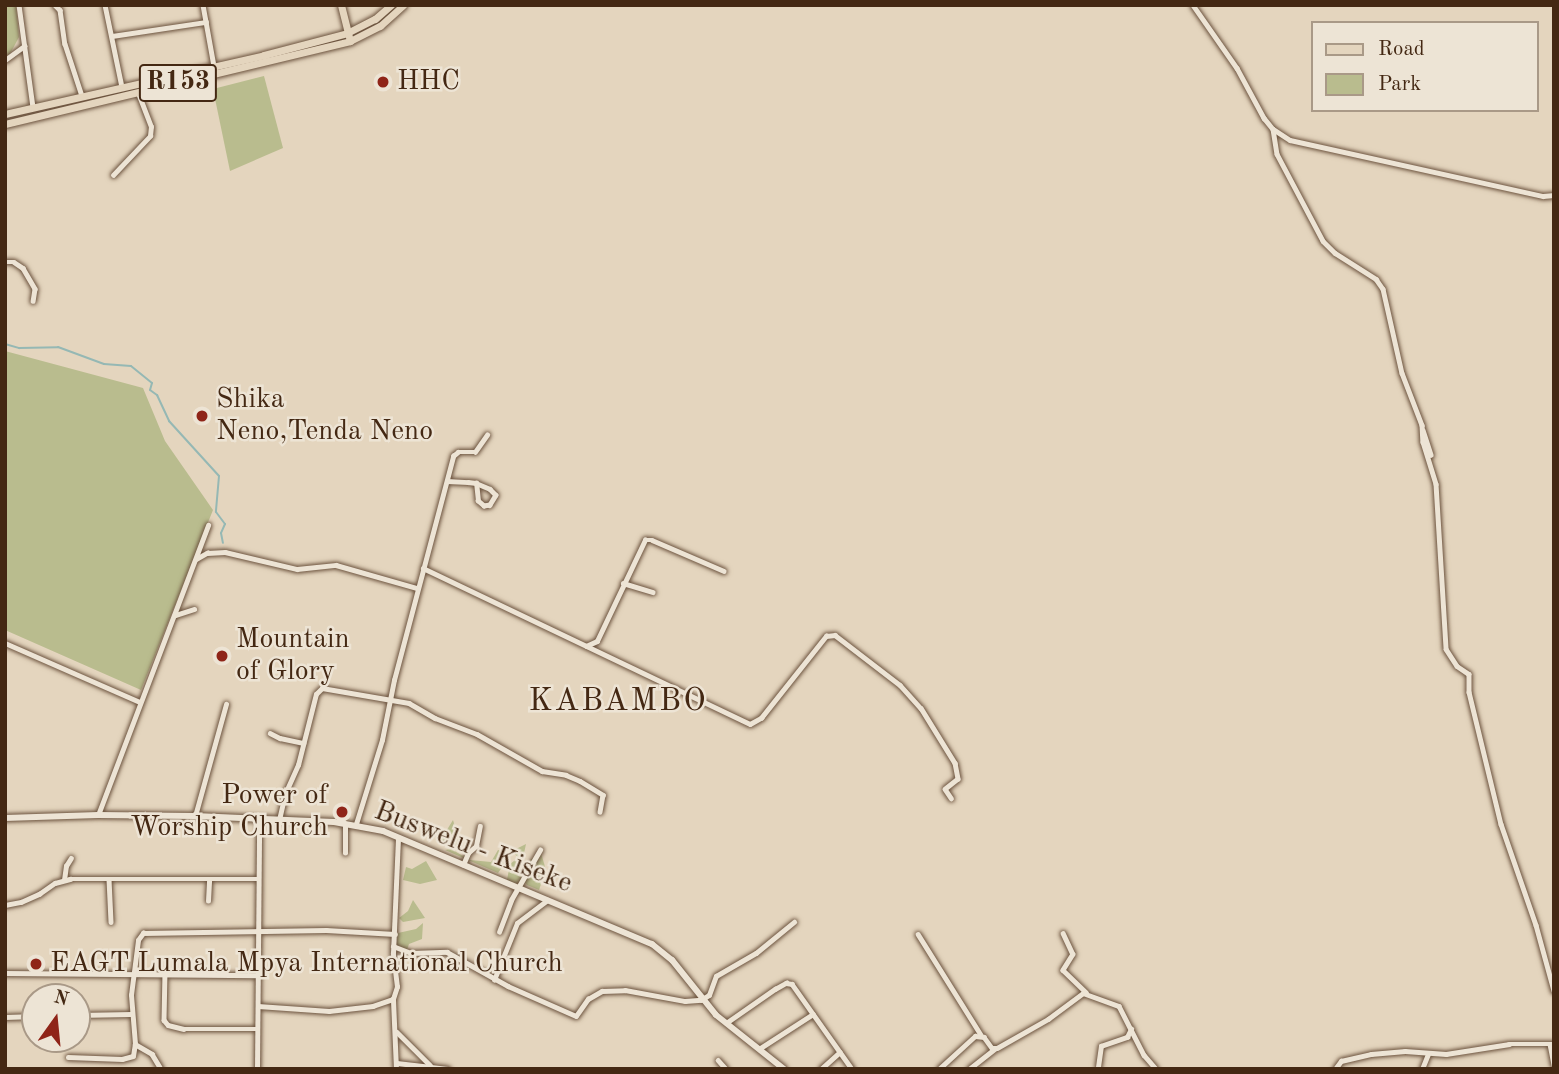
<!DOCTYPE html>
<html>
<head>
<meta charset="utf-8">
<style>
	body { margin:0 }
	#map { position:relative; width:1559px; height:1074px; overflow:hidden; background:#e4d5be; font-family:"Old Standard TT",serif }
	div>[style] { position:absolute }
	.green>* { inset:0; background:#b9bc8e }
	.stream>* { height:2px; margin:-1px; padding:0 1px; transform-origin:1px; border-radius:1px; background:#95b8b4 }
	.roads { filter:drop-shadow(0 0 2px #6c533e) drop-shadow(0 0 2px #6c533e) }
	.minor>* { height:4.5px; margin:-2.25px; padding:0 2.25px; transform-origin:2.25px; border-radius:2.25px; background:#ede4d5 }
	.secondary>* { height:6px; margin:-3px; padding:0 3px; transform-origin:3px; border-radius:3px; background:#ede4d5 }
	.primary>* { height:7px; margin:-3.5px; padding:0 3.5px; transform-origin:3.5px; border-radius:3.5px; background:#e4d5be }
	.dots>* { width:19px; height:19px; translate:-50% -50%; box-sizing:border-box; border:4px solid #ede4d5; border-radius:50% }
	span { translate:-50% -50%; white-space:nowrap; text-align:center; line-height:1.15; -webkit-text-stroke:5px #ede4d5; paint-order:stroke }
	.shield-label span { padding:2px 5px; background:#ede4d5; border:2px solid; border-radius:5px; -webkit-text-stroke-width:0 }
	.shield-label { font-size:26px; color:#442813; font-weight:700 }
	.poi-label { font-size:28px; color:#442813 }
	.left { translate:0 -50%; text-align:left }
	.right { translate:-100% -50%; text-align:right }
	.street-label { font-size:28px; color:#442813 }
	.quarter-label { font-size:32px; color:#442813; letter-spacing:2px }
	.frame { position:absolute; inset:0; border:7px solid #442813; pointer-events:none }
	.legend { position:absolute; left:1311px; top:21px; width:228px; height:91px; box-sizing:border-box; background:#ede4d5; border:2px solid #a99987; margin:0; padding:9px 12px; list-style:none; font-size:21px; color:#442813 }
	.legend li { display:flex; align-items:center; gap:14px; height:35px }
	.legend b { width:35px; border:2px solid #a99987 }
	.north { position:absolute; left:21px; top:983px; width:70px; height:70px; box-sizing:border-box; background:#ede4d5; border:2px solid #a99987; border-radius:50%; rotate:15deg; font-size:19px; font-weight:700; line-height:28px; text-align:center; color:#442813 }
	.north::after { content:''; display:block; margin:auto; width:24px; height:32px; background:#8f2418; clip-path:polygon(50% 0,100% 100%,50% 72%,0 100%) }
</style>
</head>
<body>
<div id="map">
	<div class="green">
		<div style="clip-path:polygon(5px 5px,16px 5px,19px 37px,10px 54px,5px 56px)"></div>
		<div style="clip-path:polygon(264px 76px,283px 148px,230px 171px,213px 89px)"></div>
		<div style="clip-path:polygon(5px 351px,143px 388px,165px 441px,213px 510px,141px 690px,5px 630px)"></div>
		<div style="clip-path:polygon(453px 820px,457px 833px,451px 835px,461px 838px,456px 842px,461px 849px,443px 842px,436px 830px,445px 833px)"></div>
		<div style="clip-path:polygon(526px 844px,523px 858px,518px 859px,527px 865px,521px 880px,523px 886px,507px 880px,510px 864px,518px 858px,515px 854px,508px 853px)"></div>
		<div style="clip-path:polygon(451px 849px,470px 860px,491px 862px,498px 850px,511px 855px,498px 873px,445px 850px)"></div>
		<div style="clip-path:polygon(541px 853px,546px 870px,539px 890px,527px 885px,523px 880px,530px 860px)"></div>
		<div style="clip-path:polygon(426px 861px,437px 880px,420px 884px,403px 880px,406px 867px,412px 869px)"></div>
		<div style="clip-path:polygon(413px 900px,425px 918px,403px 922px,399px 918px,408px 911px)"></div>
		<div style="clip-path:polygon(423px 923px,422px 939px,409px 944px,407px 950px,396px 946px,398px 933px,416px 929px)"></div>
	</div>
	<div class="stream">
		<div style="left:5px;top:344px;width:15px;rotate:16deg"></div>
		<div style="left:19px;top:348px;width:39px;rotate:-1deg"></div>
		<div style="left:58px;top:347px;width:49px;rotate:20.3deg"></div>
		<div style="left:104px;top:364px;width:27px;rotate:4deg"></div>
		<div style="left:131px;top:366px;width:27px;rotate:39deg"></div>
		<div style="left:152px;top:383px;width:7px;rotate:106deg"></div>
		<div style="left:150px;top:390px;width:9px;rotate:36deg"></div>
		<div style="left:157px;top:395px;width:29px;rotate:65deg"></div>
		<div style="left:169px;top:421px;width:74px;rotate:47.7deg"></div>
		<div style="left:219px;top:476px;width:36px;rotate:95deg"></div>
		<div style="left:216px;top:512px;width:15px;rotate:53deg"></div>
		<div style="left:225px;top:524px;width:10px;rotate:114deg"></div>
		<div style="left:221px;top:533px;width:10px;rotate:79deg"></div>
	</div>
	<div class="roads">
		<div class="minor">
			<div style="left:19px;top:5px;width:103px;rotate:82.2deg"></div>
			<div style="left:55px;top:5px;width:7px;rotate:45deg"></div>
			<div style="left:60px;top:10px;width:34px;rotate:82deg"></div>
			<div style="left:65px;top:44px;width:55px;rotate:71.9deg"></div>
			<div style="left:105px;top:5px;width:84px;rotate:78.3deg"></div>
			<div style="left:203px;top:5px;width:62px;rotate:79.8deg"></div>
			<div style="left:1193px;top:5px;width:77px;rotate:55.1deg"></div>
			<div style="left:1237px;top:68px;width:57px;rotate:61.6deg"></div>
			<div style="left:1264px;top:118px;width:14px;rotate:51deg"></div>
			<div style="left:1273px;top:129px;width:20px;rotate:33deg"></div>
			<div style="left:1290px;top:140px;width:259px;rotate:12.5deg"></div>
			<div style="left:1543px;top:196px;width:11px;rotate:-5deg"></div>
			<div style="left:112px;top:36px;width:95px;rotate:-8.5deg"></div>
			<div style="left:5px;top:60px;width:24px;rotate:-36deg"></div>
			<div style="left:1273px;top:129px;width:25px;rotate:81deg"></div>
			<div style="left:1277px;top:154px;width:98px;rotate:62.1deg"></div>
			<div style="left:1323px;top:241px;width:17px;rotate:45deg"></div>
			<div style="left:1335px;top:253px;width:49px;rotate:32.4deg"></div>
			<div style="left:1376px;top:279px;width:12px;rotate:55deg"></div>
			<div style="left:1383px;top:289px;width:86px;rotate:77.3deg"></div>
			<div style="left:1402px;top:373px;width:56px;rotate:69deg"></div>
			<div style="left:1422px;top:425px;width:17px;rotate:87deg"></div>
			<div style="left:1423px;top:442px;width:44px;rotate:72.8deg"></div>
			<div style="left:1436px;top:484px;width:165px;rotate:86.5deg"></div>
			<div style="left:1446px;top:649px;width:20px;rotate:57deg"></div>
			<div style="left:1457px;top:666px;width:14px;rotate:34deg"></div>
			<div style="left:1469px;top:674px;width:18px;rotate:90deg"></div>
			<div style="left:1469px;top:692px;width:136px;rotate:76.4deg"></div>
			<div style="left:1501px;top:824px;width:107px;rotate:70.9deg"></div>
			<div style="left:1536px;top:925px;width:68px;rotate:74.7deg"></div>
			<div style="left:113px;top:175px;width:54px;rotate:-46.5deg"></div>
			<div style="left:150px;top:136px;width:9px;rotate:-84deg"></div>
			<div style="left:151px;top:127px;width:36px;rotate:-111deg"></div>
			<div style="left:5px;top:262px;width:9px"></div>
			<div style="left:14px;top:262px;width:11px;rotate:34deg"></div>
			<div style="left:23px;top:268px;width:24px;rotate:60deg"></div>
			<div style="left:35px;top:289px;width:12px;rotate:99deg"></div>
			<div style="left:1423px;top:430px;width:26px;rotate:72deg"></div>
			<div style="left:447px;top:481px;width:21px;rotate:3deg"></div>
			<div style="left:468px;top:482px;width:8px;rotate:7deg"></div>
			<div style="left:476px;top:483px;width:15px;rotate:23deg"></div>
			<div style="left:490px;top:489px;width:8px;rotate:45deg"></div>
			<div style="left:496px;top:495px;width:12px;rotate:121deg"></div>
			<div style="left:490px;top:505px;width:6px;rotate:171deg"></div>
			<div style="left:484px;top:506px;width:8px;rotate:-140deg"></div>
			<div style="left:478px;top:501px;width:18px;rotate:-96deg"></div>
			<div style="left:196px;top:559px;width:13px;rotate:-29deg"></div>
			<div style="left:207px;top:553px;width:18px;rotate:-3deg"></div>
			<div style="left:225px;top:552px;width:74px;rotate:13.3deg"></div>
			<div style="left:297px;top:569px;width:39px;rotate:-6deg"></div>
			<div style="left:336px;top:565px;width:84px;rotate:15.9deg"></div>
			<div style="left:423px;top:568px;width:362px;rotate:25.5deg"></div>
			<div style="left:750px;top:724px;width:13px;rotate:-29deg"></div>
			<div style="left:761px;top:718px;width:105px;rotate:-51.6deg"></div>
			<div style="left:826px;top:636px;width:9px;rotate:-6deg"></div>
			<div style="left:835px;top:635px;width:82px;rotate:37.6deg"></div>
			<div style="left:900px;top:685px;width:31px;rotate:48deg"></div>
			<div style="left:921px;top:708px;width:65px;rotate:58.3deg"></div>
			<div style="left:955px;top:763px;width:16px;rotate:79deg"></div>
			<div style="left:958px;top:779px;width:16px;rotate:142deg"></div>
			<div style="left:945px;top:789px;width:11px;rotate:56deg"></div>
			<div style="left:623px;top:583px;width:31px;rotate:17deg"></div>
			<div style="left:176px;top:615px;width:19px;rotate:-18deg"></div>
			<div style="left:5px;top:643px;width:147px;rotate:23.6deg"></div>
			<div style="left:586px;top:646px;width:12px;rotate:-24deg"></div>
			<div style="left:597px;top:641px;width:112px;rotate:-64.6deg"></div>
			<div style="left:645px;top:540px;width:7px"></div>
			<div style="left:652px;top:540px;width:78px;rotate:23.3deg"></div>
			<div style="left:270px;top:733px;width:11px;rotate:27deg"></div>
			<div style="left:280px;top:738px;width:24px;rotate:12deg"></div>
			<div style="left:98px;top:815px;width:310px;rotate:-69.2deg"></div>
			<div style="left:195px;top:816px;width:116px;rotate:-74.5deg"></div>
			<div style="left:279px;top:820px;width:27px;rotate:-77deg"></div>
			<div style="left:285px;top:794px;width:32px;rotate:-66deg"></div>
			<div style="left:298px;top:765px;width:73px;rotate:-75.8deg"></div>
			<div style="left:316px;top:694px;width:8px;rotate:-45deg"></div>
			<div style="left:322px;top:688px;width:88px;rotate:9.8deg"></div>
			<div style="left:409px;top:703px;width:30px;rotate:30deg"></div>
			<div style="left:435px;top:718px;width:45px;rotate:20.9deg"></div>
			<div style="left:477px;top:734px;width:75px;rotate:29.6deg"></div>
			<div style="left:542px;top:771px;width:24px;rotate:9deg"></div>
			<div style="left:566px;top:775px;width:15px;rotate:23deg"></div>
			<div style="left:580px;top:781px;width:27px;rotate:31deg"></div>
			<div style="left:603px;top:795px;width:17px;rotate:100deg"></div>
			<div style="left:356px;top:824px;width:88px;rotate:-72.8deg"></div>
			<div style="left:382px;top:740px;width:61px;rotate:-78.7deg"></div>
			<div style="left:394px;top:680px;width:232px;rotate:-75.2deg"></div>
			<div style="left:453px;top:456px;width:6px;rotate:-39deg"></div>
			<div style="left:458px;top:452px;width:17px"></div>
			<div style="left:475px;top:452px;width:21px;rotate:-55deg"></div>
			<div style="left:345px;top:853px;width:29px;rotate:-90deg"></div>
			<div style="left:463px;top:865px;width:13px;rotate:-67deg"></div>
			<div style="left:468px;top:853px;width:11px;rotate:-41deg"></div>
			<div style="left:476px;top:846px;width:20px;rotate:-79deg"></div>
			<div style="left:109px;top:879px;width:43px;rotate:87.3deg"></div>
			<div style="left:64px;top:880px;width:14px;rotate:-82deg"></div>
			<div style="left:66px;top:866px;width:9px;rotate:-58deg"></div>
			<div style="left:208px;top:901px;width:20px;rotate:-87deg"></div>
			<div style="left:5px;top:905px;width:16px;rotate:-11deg"></div>
			<div style="left:21px;top:902px;width:20px;rotate:-24deg"></div>
			<div style="left:39px;top:894px;width:19px;rotate:-35deg"></div>
			<div style="left:55px;top:883px;width:16px;rotate:-15deg"></div>
			<div style="left:70px;top:879px;width:188px"></div>
			<div style="left:499px;top:932px;width:34px;rotate:-69deg"></div>
			<div style="left:511px;top:900px;width:58px;rotate:-59.9deg"></div>
			<div style="left:1063px;top:933px;width:23px;rotate:65deg"></div>
			<div style="left:1073px;top:954px;width:19px;rotate:122deg"></div>
			<div style="left:1063px;top:970px;width:32px;rotate:44deg"></div>
			<div style="left:918px;top:934px;width:119px;rotate:58deg"></div>
			<div style="left:393px;top:946px;width:19px;rotate:21deg"></div>
			<div style="left:411px;top:953px;width:36px;rotate:-2deg"></div>
			<div style="left:447px;top:952px;width:70px;rotate:29.1deg"></div>
			<div style="left:508px;top:986px;width:74px;rotate:23.8deg"></div>
			<div style="left:576px;top:1016px;width:21px;rotate:-55deg"></div>
			<div style="left:588px;top:999px;width:16px;rotate:-30deg"></div>
			<div style="left:602px;top:991px;width:23px;rotate:-2deg"></div>
			<div style="left:625px;top:990px;width:61px;rotate:10.4deg"></div>
			<div style="left:685px;top:1001px;width:16px;rotate:-4deg"></div>
			<div style="left:701px;top:1000px;width:9px;rotate:-32deg"></div>
			<div style="left:709px;top:995px;width:20px;rotate:-70deg"></div>
			<div style="left:716px;top:976px;width:46px;rotate:-29.9deg"></div>
			<div style="left:756px;top:953px;width:49px;rotate:-39.2deg"></div>
			<div style="left:165px;top:972px;width:48px;rotate:91.2deg"></div>
			<div style="left:164px;top:1020px;width:6px;rotate:51deg"></div>
			<div style="left:168px;top:1025px;width:16px;rotate:14deg"></div>
			<div style="left:184px;top:1029px;width:74px"></div>
			<div style="left:5px;top:973px;width:254px;rotate:0.5deg"></div>
			<div style="left:494px;top:980px;width:61px;rotate:-68deg"></div>
			<div style="left:517px;top:923px;width:38px;rotate:-37deg"></div>
			<div style="left:258px;top:1006px;width:71px;rotate:4deg"></div>
			<div style="left:329px;top:1011px;width:44px;rotate:-6.5deg"></div>
			<div style="left:373px;top:1006px;width:21px;rotate:-19deg"></div>
			<div style="left:77px;top:1015px;width:54px;rotate:-1.1deg"></div>
			<div style="left:5px;top:1017px;width:30px;rotate:-2deg"></div>
			<div style="left:726px;top:1023px;width:60px;rotate:-34.8deg"></div>
			<div style="left:775px;top:989px;width:13px;rotate:-29deg"></div>
			<div style="left:786px;top:983px;width:6px;rotate:9deg"></div>
			<div style="left:792px;top:984px;width:104px;rotate:54.8deg"></div>
			<div style="left:397px;top:1032px;width:47px;rotate:45deg"></div>
			<div style="left:135px;top:1044px;width:20px;rotate:30deg"></div>
			<div style="left:152px;top:1054px;width:17px;rotate:59deg"></div>
			<div style="left:1550px;top:1044px;width:21px;rotate:79deg"></div>
			<div style="left:759px;top:1049px;width:64px;rotate:-32.9deg"></div>
			<div style="left:68px;top:1057px;width:54px;rotate:2.1deg"></div>
			<div style="left:122px;top:1059px;width:11px;rotate:-15deg"></div>
			<div style="left:133px;top:1056px;width:12px;rotate:-81deg"></div>
			<div style="left:135px;top:1044px;width:49px;rotate:-94.7deg"></div>
			<div style="left:131px;top:995px;width:55px;rotate:-82.7deg"></div>
			<div style="left:138px;top:940px;width:9px;rotate:-54deg"></div>
			<div style="left:143px;top:933px;width:183px;rotate:-0.9deg"></div>
			<div style="left:326px;top:930px;width:69px;rotate:3.3deg"></div>
			<div style="left:718px;top:1060px;width:12px;rotate:48deg"></div>
			<div style="left:397px;top:1063px;width:51px;rotate:6.7deg"></div>
			<div style="left:1098px;top:1067px;width:21px;rotate:-82deg"></div>
			<div style="left:1101px;top:1046px;width:28px;rotate:-19deg"></div>
			<div style="left:1127px;top:1037px;width:9px;rotate:-63deg"></div>
			<div style="left:257px;top:1069px;width:250px;rotate:-89.5deg"></div>
			<div style="left:396px;top:1069px;width:70px;rotate:-92.5deg"></div>
			<div style="left:393px;top:999px;width:13px;rotate:-72deg"></div>
			<div style="left:397px;top:987px;width:34px;rotate:-97deg"></div>
			<div style="left:393px;top:953px;width:115px;rotate:-87.5deg"></div>
			<div style="left:821px;top:1069px;width:25px;rotate:-42deg"></div>
			<div style="left:939px;top:1069px;width:49px;rotate:-42.5deg"></div>
			<div style="left:975px;top:1036px;width:9px;rotate:6deg"></div>
			<div style="left:984px;top:1037px;width:14px;rotate:54deg"></div>
			<div style="left:992px;top:1048px;width:5px"></div>
			<div style="left:997px;top:1048px;width:59px;rotate:-29.6deg"></div>
			<div style="left:1048px;top:1019px;width:44px;rotate:-36.6deg"></div>
			<div style="left:1083px;top:993px;width:38px;rotate:20deg"></div>
			<div style="left:1119px;top:1006px;width:55px;rotate:63deg"></div>
			<div style="left:1144px;top:1055px;width:18px;rotate:49deg"></div>
			<div style="left:969px;top:1069px;width:33px;rotate:-38deg"></div>
			<div style="left:1335px;top:1069px;width:10px;rotate:-53deg"></div>
			<div style="left:1341px;top:1061px;width:31px;rotate:-13deg"></div>
			<div style="left:1371px;top:1054px;width:34px;rotate:-5deg"></div>
			<div style="left:1405px;top:1051px;width:41px;rotate:4.2deg"></div>
			<div style="left:1446px;top:1054px;width:64px;rotate:-9deg"></div>
			<div style="left:1509px;top:1044px;width:45px"></div>
			<div style="left:1422px;top:1069px;width:16px;rotate:-68deg"></div>
		</div>
		<div class="secondary">
			<div style="left:5px;top:818px;width:93px;rotate:-1.8deg"></div>
			<div style="left:98px;top:815px;width:97px;rotate:0.6deg"></div>
			<div style="left:195px;top:816px;width:139px;rotate:2.5deg"></div>
			<div style="left:334px;top:822px;width:50px;rotate:10.4deg"></div>
			<div style="left:383px;top:831px;width:292px;rotate:22.8deg"></div>
			<div style="left:652px;top:944px;width:26px;rotate:39deg"></div>
			<div style="left:672px;top:960px;width:70px;rotate:51.3deg"></div>
			<div style="left:716px;top:1015px;width:87px;rotate:38.5deg"></div>
		</div>
		<div class="primary">
			<div style="left:341px;top:5px;width:33px;rotate:76deg"></div>
			<div style="left:5px;top:114px;width:266px;rotate:-12.8deg"></div>
			<div style="left:264px;top:55px;width:86px;rotate:-14.8deg"></div>
			<div style="left:347px;top:33px;width:31px;rotate:-27deg"></div>
			<div style="left:375px;top:19px;width:21px;rotate:-41deg"></div>
			<div style="left:5px;top:124px;width:355px;rotate:-13.5deg"></div>
			<div style="left:350px;top:41px;width:34px;rotate:-27deg"></div>
			<div style="left:380px;top:26px;width:31px;rotate:-42deg"></div>
		</div>
	</div>
	<div class="dots">
		<div style="left:383px;top:82px;background:#8f2418"></div>
		<div style="left:202px;top:416px;background:#8f2418"></div>
		<div style="left:222px;top:656px;background:#8f2418"></div>
		<div style="left:342px;top:812px;background:#8f2418"></div>
		<div style="left:36px;top:964px;background:#8f2418"></div>
	</div>
	<div class="shield-label">
		<span style="left:178px;top:83px">R153</span>
	</div>
	<div class="poi-label">
		<span class="left" style="left:397px;top:82px">HHC</span>
		<span class="left" style="left:216px;top:416px">Shika<br>Neno,Tenda Neno</span>
		<span class="left" style="left:236px;top:656px">Mountain<br>of Glory</span>
		<span class="right" style="left:328px;top:812px">Power of<br>Worship Church</span>
		<span class="left" style="left:50px;top:964px">EAGT Lumala Mpya International Church</span>
	</div>
	<div class="street-label">
		<span style="left:473px;top:848px;rotate:21deg">Buswelu - Kiseke</span>
	</div>
	<div class="quarter-label">
		<span style="left:618px;top:702px">KABAMBO</span>
	</div>
	<div class="frame"></div>
	<ul class="legend">
	<li><b style="height:9px;background:#e4d5be"></b>Road</li>
	<li><b style="height:19px;background:#b9bc8e"></b>Park</li>
	</ul>
	<div class="north">N</div>
</div>
</body>
</html>
